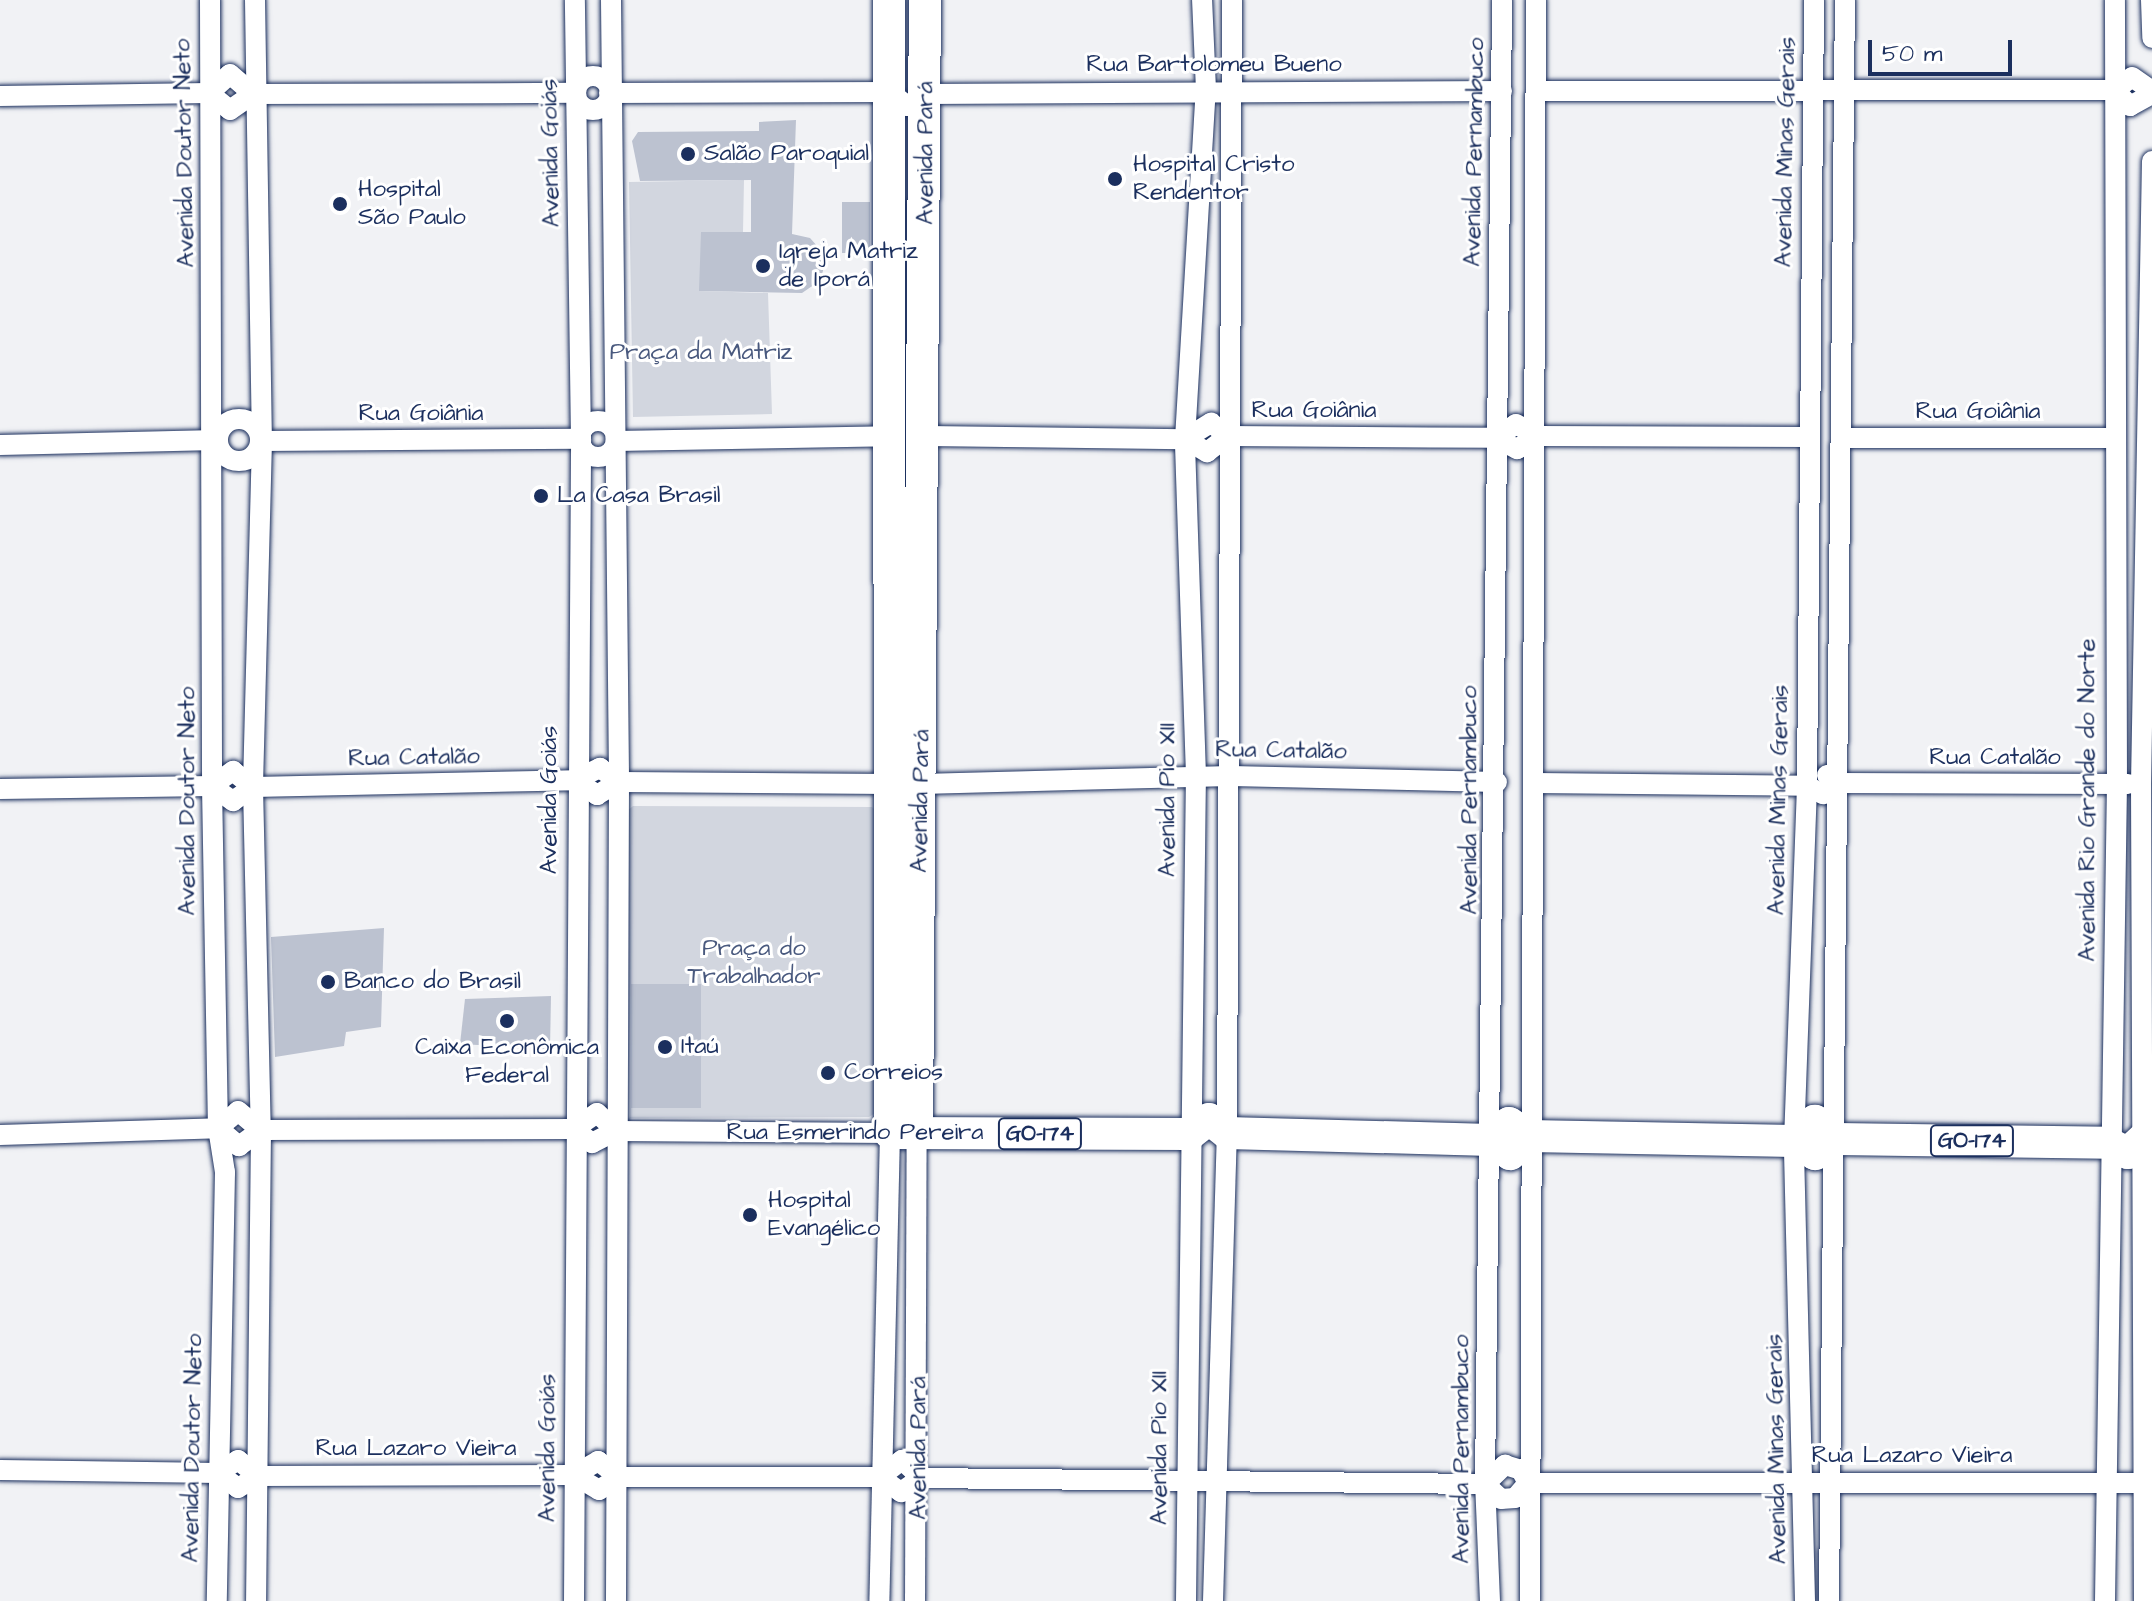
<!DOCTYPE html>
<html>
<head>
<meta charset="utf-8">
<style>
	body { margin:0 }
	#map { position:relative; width:2152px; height:1601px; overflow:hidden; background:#f1f2f5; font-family:"Architects Daughter",sans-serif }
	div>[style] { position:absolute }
	.green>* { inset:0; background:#d2d6df }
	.building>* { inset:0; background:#bcc2d0; transform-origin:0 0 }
	.roads { filter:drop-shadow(0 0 2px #1b2f5e) drop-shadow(0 0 2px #1b2f5e) }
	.street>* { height:20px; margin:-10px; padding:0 10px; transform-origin:10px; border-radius:10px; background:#fff }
	.street>.ring { margin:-10px; padding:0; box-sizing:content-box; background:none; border:20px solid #fff; border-radius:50% }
	.primary>* { height:32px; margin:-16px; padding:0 16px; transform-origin:16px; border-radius:16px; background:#fff }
	.dots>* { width:22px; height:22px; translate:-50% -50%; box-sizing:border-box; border:4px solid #fff; border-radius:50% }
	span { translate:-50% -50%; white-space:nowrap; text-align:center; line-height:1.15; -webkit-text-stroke:6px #fff; paint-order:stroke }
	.shield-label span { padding:2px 6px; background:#fff; border:2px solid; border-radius:6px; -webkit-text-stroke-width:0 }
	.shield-label { font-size:22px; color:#1b2f5e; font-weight:700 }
	.street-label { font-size:24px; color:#1b2f5e }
	.poi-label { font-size:24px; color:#1b2f5e }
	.left { translate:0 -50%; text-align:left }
	.park-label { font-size:24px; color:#49597e }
	.scale { position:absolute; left:1868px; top:40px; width:144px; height:36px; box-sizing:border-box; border:4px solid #1b2f5e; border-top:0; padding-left:10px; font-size:24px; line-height:28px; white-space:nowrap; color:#1b2f5e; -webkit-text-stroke:6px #fff; paint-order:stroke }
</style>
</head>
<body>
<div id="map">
	<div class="green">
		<div style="clip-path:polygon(744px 180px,743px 232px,699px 291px,768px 293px,772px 414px,633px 417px,629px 182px)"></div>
		<div style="clip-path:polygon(633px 806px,872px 807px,882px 817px,880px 1110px,869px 1117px,630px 1118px,627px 811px)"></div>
	</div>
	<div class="building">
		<div style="clip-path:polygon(796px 120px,792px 234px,810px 238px,826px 256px,821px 280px,802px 293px,699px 291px,701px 232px,751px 232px,751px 180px,640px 181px,632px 141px,638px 132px,759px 131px,759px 122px)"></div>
		<div style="left:870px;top:202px;width:51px;height:28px;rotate:90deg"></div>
		<div style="clip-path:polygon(384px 928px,381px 1027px,346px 1032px,344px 1046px,275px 1057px,271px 937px)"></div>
		<div style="left:701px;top:984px;width:124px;height:70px;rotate:90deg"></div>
		<div style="clip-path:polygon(551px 996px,550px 1049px,460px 1044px,465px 999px)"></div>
	</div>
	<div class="roads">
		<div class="street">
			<div style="left:210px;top:0;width:786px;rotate:89.85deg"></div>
			<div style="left:212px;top:786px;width:342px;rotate:89deg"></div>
			<div style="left:218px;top:1128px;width:45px;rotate:81deg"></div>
			<div style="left:225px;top:1172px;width:429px;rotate:91.1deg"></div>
			<div style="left:255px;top:0;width:441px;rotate:89.1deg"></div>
			<div style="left:262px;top:441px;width:346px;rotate:91.5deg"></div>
			<div style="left:253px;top:787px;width:343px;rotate:88.7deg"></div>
			<div style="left:261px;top:1130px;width:471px;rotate:90.6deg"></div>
			<div style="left:611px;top:0;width:782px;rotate:89.41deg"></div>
			<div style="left:619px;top:782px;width:819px;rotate:90.21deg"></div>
			<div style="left:2151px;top:0;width:38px;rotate:88deg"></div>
			<div class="ring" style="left:576px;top:76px;width:14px;height:14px"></div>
			<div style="left:2115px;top:90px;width:22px;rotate:47deg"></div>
			<div style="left:2130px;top:106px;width:25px;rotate:-29deg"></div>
			<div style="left:1537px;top:91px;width:578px;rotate:-0.1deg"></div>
			<div style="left:2115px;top:90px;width:21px;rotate:-37deg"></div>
			<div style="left:2132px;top:77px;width:24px;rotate:35deg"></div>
			<div style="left:890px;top:92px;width:22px;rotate:39deg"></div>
			<div style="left:907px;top:106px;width:22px;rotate:-32deg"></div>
			<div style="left:926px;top:94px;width:576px;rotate:-0.3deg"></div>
			<div style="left:209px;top:93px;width:27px;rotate:39deg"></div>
			<div style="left:230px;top:110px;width:28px;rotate:-35deg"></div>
			<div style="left:253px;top:94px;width:323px;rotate:-0.2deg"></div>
			<div style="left:209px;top:93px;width:28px;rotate:-42deg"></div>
			<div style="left:230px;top:74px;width:30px;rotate:41deg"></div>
			<div style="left:609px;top:93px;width:281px;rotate:-0.2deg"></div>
			<div style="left:0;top:96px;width:209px;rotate:-0.8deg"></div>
			<div class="ring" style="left:218px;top:419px;width:22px;height:22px"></div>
			<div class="ring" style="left:580px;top:421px;width:16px;height:16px"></div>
			<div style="left:927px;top:436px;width:258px;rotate:0.7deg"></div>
			<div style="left:1185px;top:439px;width:26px;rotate:31deg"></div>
			<div style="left:1207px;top:452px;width:26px;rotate:-37deg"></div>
			<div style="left:1228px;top:436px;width:268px;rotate:0.4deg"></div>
			<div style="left:1496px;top:438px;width:24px;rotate:28deg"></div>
			<div style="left:1517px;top:449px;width:24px;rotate:-33deg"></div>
			<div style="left:1496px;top:438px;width:24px;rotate:-35deg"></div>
			<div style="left:1516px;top:424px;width:24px;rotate:30deg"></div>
			<div style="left:1537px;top:436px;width:270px;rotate:0.2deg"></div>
			<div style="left:1842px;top:438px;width:271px"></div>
			<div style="left:1185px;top:439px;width:31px;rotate:-32deg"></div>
			<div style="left:1211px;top:423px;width:21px;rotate:37deg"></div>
			<div style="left:262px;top:441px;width:319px;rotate:-0.4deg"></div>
			<div style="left:616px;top:441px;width:273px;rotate:-1deg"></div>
			<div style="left:0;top:445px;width:217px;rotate:-1.3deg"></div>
			<div style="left:1827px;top:775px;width:13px;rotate:39deg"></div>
			<div style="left:1837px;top:783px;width:291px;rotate:0.2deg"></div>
			<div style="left:575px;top:780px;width:27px;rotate:34deg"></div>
			<div style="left:597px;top:795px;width:26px;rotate:-31deg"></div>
			<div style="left:619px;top:782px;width:270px;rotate:0.4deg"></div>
			<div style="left:1535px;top:783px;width:272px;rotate:0.6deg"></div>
			<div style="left:1807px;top:786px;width:18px;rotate:27deg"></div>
			<div style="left:1823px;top:794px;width:18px;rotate:-38deg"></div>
			<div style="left:921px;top:784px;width:310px;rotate:-1.5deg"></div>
			<div style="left:1231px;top:776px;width:266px;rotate:1.3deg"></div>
			<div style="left:212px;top:786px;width:26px;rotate:36deg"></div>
			<div style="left:233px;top:801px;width:24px;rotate:-35deg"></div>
			<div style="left:253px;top:787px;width:322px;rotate:-1.2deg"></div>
			<div style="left:575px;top:780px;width:28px;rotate:-26deg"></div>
			<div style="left:600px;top:768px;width:24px;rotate:36deg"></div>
			<div style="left:212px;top:786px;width:26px;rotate:-36deg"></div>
			<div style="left:233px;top:771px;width:26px;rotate:39deg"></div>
			<div style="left:0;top:789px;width:212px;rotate:-0.8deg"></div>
			<div style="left:218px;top:1128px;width:26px;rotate:-40deg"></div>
			<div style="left:238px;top:1111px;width:30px;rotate:40deg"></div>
			<div style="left:218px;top:1128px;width:28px;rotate:41deg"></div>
			<div style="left:239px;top:1146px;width:27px;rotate:-36deg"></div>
			<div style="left:574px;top:1129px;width:28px;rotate:-35deg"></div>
			<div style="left:597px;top:1113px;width:26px;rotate:43deg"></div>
			<div style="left:261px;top:1130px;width:313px;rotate:-0.2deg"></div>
			<div style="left:574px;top:1129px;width:23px;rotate:38deg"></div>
			<div style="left:592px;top:1143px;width:27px;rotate:-27deg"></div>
			<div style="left:616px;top:1131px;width:274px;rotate:0.4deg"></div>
			<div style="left:890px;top:1133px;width:468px;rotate:91.3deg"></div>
			<div style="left:0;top:1135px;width:218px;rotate:-1.8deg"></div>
			<div style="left:0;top:1470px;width:218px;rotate:0.8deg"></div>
			<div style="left:218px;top:1473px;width:24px;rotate:-33deg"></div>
			<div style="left:238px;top:1460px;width:26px;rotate:39deg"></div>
			<div style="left:218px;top:1473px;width:25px;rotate:37deg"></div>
			<div style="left:238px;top:1488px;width:23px;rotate:-31deg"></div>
			<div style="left:258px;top:1476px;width:316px;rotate:-0.2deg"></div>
			<div style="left:574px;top:1475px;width:28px;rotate:-30deg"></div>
			<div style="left:598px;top:1461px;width:26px;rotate:37deg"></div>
			<div style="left:574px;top:1475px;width:29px;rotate:31deg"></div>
			<div style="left:599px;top:1490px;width:24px;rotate:-33deg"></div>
			<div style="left:619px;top:1477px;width:261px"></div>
			<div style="left:880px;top:1477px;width:26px;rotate:36deg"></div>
			<div style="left:901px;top:1492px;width:24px;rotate:-35deg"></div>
			<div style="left:921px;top:1478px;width:564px;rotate:0.61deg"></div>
			<div style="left:1485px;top:1484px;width:22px;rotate:43deg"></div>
			<div style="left:1501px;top:1499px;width:14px;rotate:-4deg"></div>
			<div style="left:1515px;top:1498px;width:20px;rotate:-49deg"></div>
			<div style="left:1528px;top:1483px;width:624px"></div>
			<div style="left:880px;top:1477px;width:28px;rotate:-38deg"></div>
			<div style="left:902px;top:1460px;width:26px;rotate:43deg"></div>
			<div style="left:1485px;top:1484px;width:28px;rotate:-44deg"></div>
			<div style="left:1505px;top:1465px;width:17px;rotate:17deg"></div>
			<div style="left:1521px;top:1470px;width:15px;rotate:62deg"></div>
			<div style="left:574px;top:1601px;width:1162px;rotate:-89.65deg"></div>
			<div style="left:581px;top:439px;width:439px;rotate:-90.8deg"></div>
			<div style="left:915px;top:1601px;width:468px;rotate:-89.8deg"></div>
			<div style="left:1186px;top:1601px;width:825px;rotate:-89.31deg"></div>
			<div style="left:1196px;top:776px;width:337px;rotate:-91.9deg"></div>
			<div style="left:1185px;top:439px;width:350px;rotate:-86.6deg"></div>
			<div style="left:1206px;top:90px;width:90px;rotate:-92.5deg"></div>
			<div style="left:1213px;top:1601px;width:468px;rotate:-88.3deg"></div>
			<div style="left:1227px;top:1133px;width:1133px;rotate:-89.75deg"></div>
			<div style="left:1490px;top:1601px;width:117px;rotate:-92.4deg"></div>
			<div style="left:1485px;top:1484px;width:1484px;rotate:-89.34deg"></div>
			<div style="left:1530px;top:1601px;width:1601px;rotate:-89.79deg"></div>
			<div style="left:1805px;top:1601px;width:460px;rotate:-91.4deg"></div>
			<div style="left:1794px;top:1141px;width:355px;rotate:-87.9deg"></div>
			<div style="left:1807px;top:786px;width:786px;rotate:-89.49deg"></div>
			<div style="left:1829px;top:1601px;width:1601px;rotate:-89.43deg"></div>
			<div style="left:2105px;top:1601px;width:817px;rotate:-89.16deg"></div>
			<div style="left:2117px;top:784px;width:784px;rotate:-90.15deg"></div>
			<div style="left:2144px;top:1601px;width:817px;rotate:-90.21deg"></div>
			<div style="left:2141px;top:784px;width:623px;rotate:-88.99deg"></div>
		</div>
		<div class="primary">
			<div style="left:889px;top:0;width:1133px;rotate:89.95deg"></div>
			<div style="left:890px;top:1133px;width:300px;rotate:0.2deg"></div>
			<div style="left:917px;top:1133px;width:1133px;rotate:-89.6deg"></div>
			<div style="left:1190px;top:1134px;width:24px;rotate:-38deg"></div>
			<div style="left:1209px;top:1119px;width:23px;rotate:38deg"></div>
			<div style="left:1227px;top:1133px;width:264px;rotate:1.5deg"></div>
			<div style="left:1491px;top:1140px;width:24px;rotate:36deg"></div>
			<div style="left:1510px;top:1154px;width:26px;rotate:-43deg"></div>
			<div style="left:1491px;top:1140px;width:25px;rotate:-43deg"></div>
			<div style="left:1509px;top:1123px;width:24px;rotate:33deg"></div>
			<div style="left:1529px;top:1136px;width:265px;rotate:1.1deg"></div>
			<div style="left:1794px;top:1141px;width:25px;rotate:32deg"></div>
			<div style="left:1815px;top:1154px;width:27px;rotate:-34deg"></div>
			<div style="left:1837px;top:1139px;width:271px;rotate:0.8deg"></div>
			<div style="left:2108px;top:1143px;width:22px;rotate:27deg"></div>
			<div style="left:2128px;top:1153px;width:22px;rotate:-43deg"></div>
			<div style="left:1794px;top:1141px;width:29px;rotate:-44deg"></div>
			<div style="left:1815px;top:1121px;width:28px;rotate:39deg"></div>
		</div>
	</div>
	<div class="dots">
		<div style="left:688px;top:154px;background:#1b2f5e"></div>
		<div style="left:1115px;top:179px;background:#1b2f5e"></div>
		<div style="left:340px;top:204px;background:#1b2f5e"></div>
		<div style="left:763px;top:266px;background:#1b2f5e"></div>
		<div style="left:541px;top:496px;background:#1b2f5e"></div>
		<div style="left:328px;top:982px;background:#1b2f5e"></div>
		<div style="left:507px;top:1021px;background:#1b2f5e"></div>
		<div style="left:665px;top:1047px;background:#1b2f5e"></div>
		<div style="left:828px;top:1073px;background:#1b2f5e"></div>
		<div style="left:750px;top:1215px;background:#1b2f5e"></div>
	</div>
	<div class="shield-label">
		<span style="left:1040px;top:1134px">GO-174</span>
		<span style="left:1972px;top:1141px">GO-174</span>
	</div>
	<div class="street-label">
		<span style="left:1214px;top:65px">Rua Bartolomeu Bueno</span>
		<span style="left:1475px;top:152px;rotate:-89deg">Avenida Pernambuco</span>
		<span style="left:1786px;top:152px;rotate:-89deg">Avenida Minas Gerais</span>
		<span style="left:185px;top:153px;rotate:-91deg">Avenida Doutor Neto</span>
		<span style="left:551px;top:153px;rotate:-91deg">Avenida Goiás</span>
		<span style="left:926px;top:153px;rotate:-90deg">Avenida Pará</span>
		<span style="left:1314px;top:411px">Rua Goiânia</span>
		<span style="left:1978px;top:412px">Rua Goiânia</span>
		<span style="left:421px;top:414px">Rua Goiânia</span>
		<span style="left:1281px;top:751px;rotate:1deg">Rua Catalão</span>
		<span style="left:414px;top:758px;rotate:-1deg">Rua Catalão</span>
		<span style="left:1995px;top:758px">Rua Catalão</span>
		<span style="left:550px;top:800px;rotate:-90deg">Avenida Goiás</span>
		<span style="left:1168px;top:800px;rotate:-90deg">Avenida Pio XII</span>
		<span style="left:1470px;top:800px;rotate:-90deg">Avenida Pernambuco</span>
		<span style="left:1779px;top:800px;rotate:-89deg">Avenida Minas Gerais</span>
		<span style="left:2088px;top:800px;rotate:-90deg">Avenida Rio Grande do Norte</span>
		<span style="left:188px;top:801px;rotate:-90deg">Avenida Doutor Neto</span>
		<span style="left:921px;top:801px;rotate:-89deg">Avenida Pará</span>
		<span style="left:855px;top:1133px">Rua Esmerindo Pereira</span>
		<span style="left:193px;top:1448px;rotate:-89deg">Avenida Doutor Neto</span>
		<span style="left:548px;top:1448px;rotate:-90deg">Avenida Goiás</span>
		<span style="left:919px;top:1448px;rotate:-90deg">Avenida Pará</span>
		<span style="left:1160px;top:1448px;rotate:-90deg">Avenida Pio XII</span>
		<span style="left:416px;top:1449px">Rua Lazaro Vieira</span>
		<span style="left:1462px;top:1449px;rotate:-90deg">Avenida Pernambuco</span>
		<span style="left:1777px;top:1449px;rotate:-91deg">Avenida Minas Gerais</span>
		<span style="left:1912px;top:1456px">Rua Lazaro Vieira</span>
	</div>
	<div class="poi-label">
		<span class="left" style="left:704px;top:154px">Salão Paroquial</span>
		<span class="left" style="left:1133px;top:179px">Hospital Cristo<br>Rendentor</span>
		<span class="left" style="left:358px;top:204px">Hospital<br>São Paulo</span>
		<span class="left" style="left:779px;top:266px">Igreja Matriz<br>de Iporá</span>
		<span class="left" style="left:557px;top:496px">La Casa Brasil</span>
		<span class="left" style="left:344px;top:982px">Banco do Brasil</span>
		<span class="left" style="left:681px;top:1047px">Itaú</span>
		<span style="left:507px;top:1062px">Caixa Econômica<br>Federal</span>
		<span class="left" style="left:844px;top:1073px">Correios</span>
		<span class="left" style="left:768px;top:1215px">Hospital<br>Evangélico</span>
	</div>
	<div class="park-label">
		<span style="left:701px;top:353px">Praça da Matriz</span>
		<span style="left:754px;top:963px">Praça do<br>Trabalhador</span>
	</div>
	<div class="scale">50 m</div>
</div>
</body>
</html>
